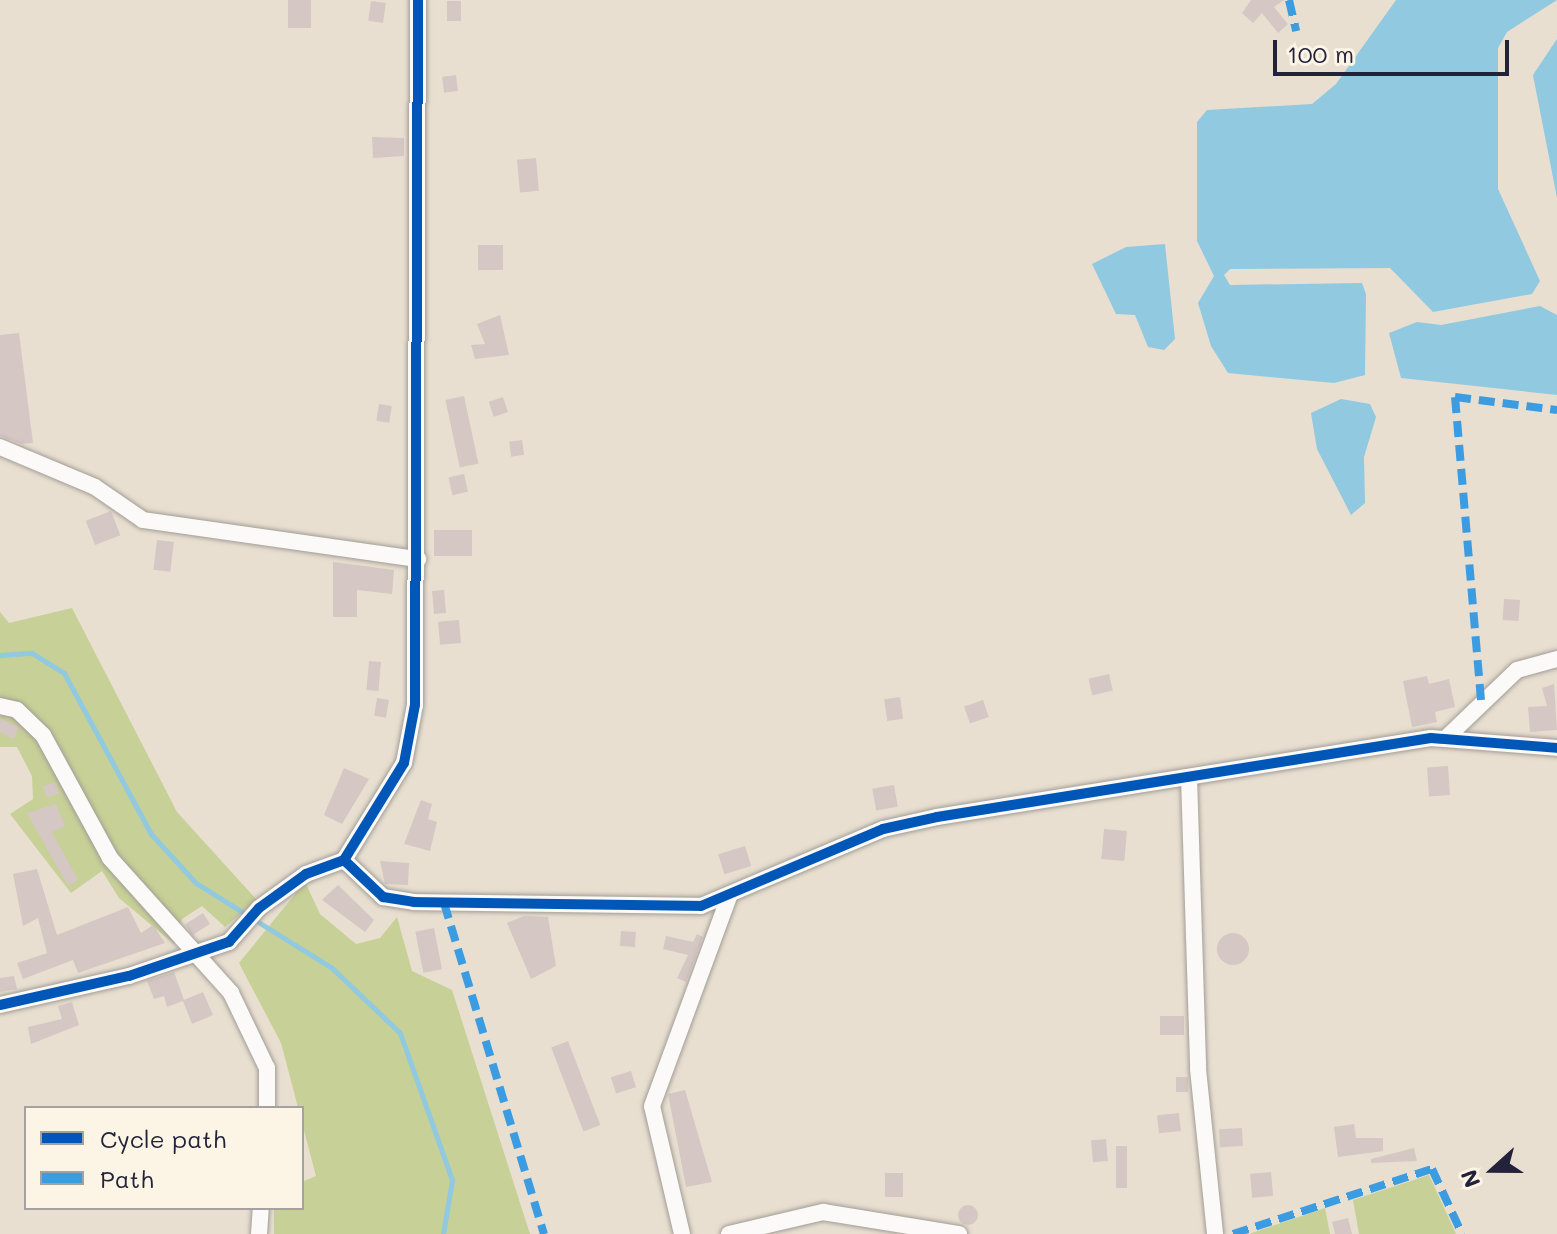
<!DOCTYPE html>
<html>
<head>
<meta charset="utf-8">
<style>
	body { margin:0 }
	#map { position:relative; width:1557px; height:1234px; overflow:hidden; background:#e8dfd0; font-family:Mali,sans-serif }
	div>[style] { position:absolute }
	.green>* { inset:0; background:#c7d096 }
	.water>* { inset:0; background:#90c9e0 }
	.stream>* { height:5px; margin:-2.5px; padding:0 2.5px; transform-origin:2.5px; border-radius:2.5px; background:#90c9e0 }
	.building>* { inset:0; background:#d5c7c4; transform-origin:0 0 }
	.round { border-radius:50% }
	.roads { filter:drop-shadow(0 0 2px #a29d97) drop-shadow(0 0 2px #a29d97) }
	.minor>* { height:16px; margin:-8px; padding:0 8px; transform-origin:8px; border-radius:8px; background:#fcfaf8 }
	.quiet>* { height:8px; margin-top:-4px; transform-origin:0; background:repeating-linear-gradient(90deg,#3c9ce2 0 16px,transparent 0 24px) }
	.cycleway>* { height:10px; margin:-5px; padding:0 5px; transform-origin:5px; border-radius:5px; background:#0057b8 }
	span { translate:-50% -50%; white-space:nowrap; text-align:center; line-height:1.15; -webkit-text-stroke:7px #fcf5e5; paint-order:stroke }
	.legend { position:absolute; left:24px; top:1106px; width:280px; height:104px; box-sizing:border-box; background:#fcf5e5; border:2px solid #a5a1a1; margin:0; padding:10px 14px; list-style:none; font-size:24px; color:#22223b }
	.legend li { display:flex; align-items:center; gap:16px; height:40px }
	.legend b { width:40px; border:2px solid #a5a1a1 }
	.north { position:absolute; left:1453px; top:1130px; width:80px; height:80px; -webkit-text-stroke:6px #fcf5e5; paint-order:stroke; rotate:249deg; font-size:22px; font-weight:700; line-height:32px; text-align:center; color:#22223b }
	.north::after { content:''; display:block; margin:auto; width:28px; height:36px; background:#22223b; clip-path:polygon(50% 0,100% 100%,50% 72%,0 100%) }
	.scale { position:absolute; left:1273px; top:40px; width:236px; height:36px; box-sizing:border-box; border:4px solid #22223b; border-top:0; padding-left:10px; font-size:24px; line-height:28px; white-space:nowrap; color:#22223b; -webkit-text-stroke:6px #fcf5e5; paint-order:stroke }
</style>
</head>
<body>
<div id="map">
	<div class="green">
		<div style="clip-path:polygon(72px 608px,177px 812px,257px 900px,225px 927px,202px 906px,182px 919px,174px 944px,119px 898px,102px 871px,71px 893px,10px 814px,33px 799px,32px 776px,17px 747px,0 747px,0 612px,9px 623px)"></div>
		<div style="clip-path:polygon(305px 882px,320px 914px,356px 944px,380px 938px,397px 917px,412px 971px,452px 990px,530px 1234px,274px 1234px,274px 1208px,302px 1208px,302px 1182px,316px 1176px,281px 1043px,239px 963px)"></div>
		<div style="clip-path:polygon(1429px 1175px,1456px 1234px,1359px 1234px,1353px 1200px)"></div>
		<div style="clip-path:polygon(1325px 1208px,1330px 1234px,1249px 1234px,1290px 1220px)"></div>
	</div>
	<div class="water">
		<div style="clip-path:polygon(1396px 0,1557px 0,1507px 32px,1498px 48px,1498px 189px,1540px 281px,1532px 294px,1433px 312px,1390px 268px,1230px 269px,1224px 275px,1230px 285px,1362px 283px,1366px 294px,1365px 375px,1334px 383px,1228px 373px,1211px 346px,1198px 303px,1214px 276px,1197px 241px,1197px 122px,1207px 110px,1312px 104px,1336px 84px)"></div>
		<div style="clip-path:polygon(1557px 39px,1557px 198px,1533px 75px)"></div>
		<div style="clip-path:polygon(1165px 244px,1175px 339px,1164px 350px,1148px 347px,1135px 315px,1116px 314px,1092px 264px,1126px 247px)"></div>
		<div style="clip-path:polygon(1540px 306px,1557px 315px,1557px 395px,1401px 378px,1389px 333px,1417px 322px,1441px 325px)"></div>
		<div style="clip-path:polygon(1341px 399px,1370px 404px,1376px 417px,1364px 457px,1365px 503px,1351px 515px,1317px 449px,1311px 413px)"></div>
	</div>
	<div class="stream">
		<div style="left:0;top:655px;width:32px;rotate:-4deg"></div>
		<div style="left:32px;top:653px;width:38px;rotate:32deg"></div>
		<div style="left:64px;top:673px;width:183px;rotate:61.6deg"></div>
		<div style="left:151px;top:834px;width:67px;rotate:47.4deg"></div>
		<div style="left:196px;top:883px;width:60px;rotate:32.1deg"></div>
		<div style="left:255px;top:920px;width:91px;rotate:31.9deg"></div>
		<div style="left:332px;top:968px;width:94px;rotate:43.7deg"></div>
		<div style="left:400px;top:1033px;width:156px;rotate:70.5deg"></div>
		<div style="left:452px;top:1180px;width:55px;rotate:99.5deg"></div>
	</div>
	<div class="building">
		<div style="left:288px;top:0;width:23px;height:28px"></div>
		<div style="clip-path:polygon(1251px 0,1284px 0,1274px 7px,1288px 24px,1278px 33px,1262px 13px,1253px 23px,1242px 13px)"></div>
		<div style="left:371px;top:1px;width:15px;height:20px;rotate:8deg"></div>
		<div style="left:447px;top:1px;width:14px;height:20px"></div>
		<div style="left:456px;top:75px;width:16px;height:14px;rotate:83deg"></div>
		<div style="clip-path:polygon(372px 137px,404px 138px,404px 156px,373px 158px)"></div>
		<div style="left:536px;top:158px;width:33px;height:19px;rotate:85deg"></div>
		<div style="left:478px;top:245px;width:25px;height:25px"></div>
		<div style="clip-path:polygon(500px 315px,509px 355px,475px 359px,471px 345px,485px 344px,477px 324px)"></div>
		<div style="clip-path:polygon(19px 333px,33px 443px,22px 444px,0 436px,0 335px)"></div>
		<div style="left:464px;top:396px;width:69px;height:19px;rotate:78deg"></div>
		<div style="left:503px;top:397px;width:16px;height:15px;rotate:72deg"></div>
		<div style="left:379px;top:404px;width:13px;height:17px;rotate:9deg"></div>
		<div style="left:522px;top:440px;width:15px;height:13px;rotate:82deg"></div>
		<div style="left:464px;top:474px;width:18px;height:16px;rotate:77deg"></div>
		<div style="left:111px;top:511px;width:26px;height:27px;rotate:69deg"></div>
		<div style="left:434px;top:530px;width:38px;height:26px"></div>
		<div style="left:157px;top:540px;width:17px;height:30px;rotate:7deg"></div>
		<div style="clip-path:polygon(333px 562px,394px 570px,392px 594px,357px 590px,357px 617px,333px 617px)"></div>
		<div style="left:444px;top:590px;width:23px;height:12px;rotate:85deg"></div>
		<div style="left:1504px;top:599px;width:16px;height:21px;rotate:4deg"></div>
		<div style="left:459px;top:620px;width:23px;height:21px;rotate:85deg"></div>
		<div style="left:369px;top:661px;width:12px;height:29px;rotate:5deg"></div>
		<div style="left:1109px;top:674px;width:17px;height:21px;rotate:77deg"></div>
		<div style="clip-path:polygon(1427px 676px,1429px 684px,1449px 679px,1455px 707px,1435px 712px,1437px 722px,1412px 727px,1403px 681px)"></div>
		<div style="clip-path:polygon(1554px 684px,1557px 730px,1530px 732px,1528px 707px,1547px 706px,1542px 688px)"></div>
		<div style="left:900px;top:697px;width:22px;height:16px;rotate:82deg"></div>
		<div style="left:377px;top:698px;width:12px;height:18px;rotate:9deg"></div>
		<div style="left:983px;top:700px;width:18px;height:20px;rotate:71deg"></div>
		<div style="clip-path:polygon(0 718px,19px 727px,14px 739px,0 732px)"></div>
		<div style="left:1448px;top:766px;width:29px;height:21px;rotate:86deg"></div>
		<div style="clip-path:polygon(344px 768px,369px 779px,342px 824px,324px 815px)"></div>
		<div style="left:55px;top:782px;width:12px;height:13px;rotate:70deg"></div>
		<div style="left:894px;top:785px;width:22px;height:22px;rotate:80deg"></div>
		<div style="clip-path:polygon(421px 800px,432px 804px,428px 819px,437px 822px,430px 851px,404px 844px)"></div>
		<div style="clip-path:polygon(56px 804px,65px 826px,52px 832px,78px 880px,68px 886px,27px 813px)"></div>
		<div style="left:1104px;top:829px;width:23px;height:30px;rotate:5deg"></div>
		<div style="left:745px;top:846px;width:21px;height:28px;rotate:73deg"></div>
		<div style="clip-path:polygon(380px 861px,409px 863px,408px 885px,385px 884px)"></div>
		<div style="clip-path:polygon(37px 869px,57px 935px,128px 907px,141px 933px,153px 925px,165px 943px,78px 973px,73px 960px,23px 979px,17px 963px,47px 953px,38px 918px,23px 926px,13px 874px)"></div>
		<div style="clip-path:polygon(338px 885px,374px 920px,365px 932px,322px 900px)"></div>
		<div style="left:203px;top:913px;width:13px;height:21px;rotate:58deg"></div>
		<div style="clip-path:polygon(524px 916px,548px 917px,556px 966px,531px 979px,507px 923px)"></div>
		<div style="left:434px;top:928px;width:42px;height:19px;rotate:79deg"></div>
		<div style="left:621px;top:931px;width:15px;height:15px;rotate:4deg"></div>
		<div class="round" style="left:1217px;top:933px;width:32px;height:32px"></div>
		<div style="clip-path:polygon(697px 934px,703px 937px,686px 982px,677px 978px,688px 955px,663px 949px,666px 936px,693px 942px)"></div>
		<div style="clip-path:polygon(174px 972px,184px 1000px,203px 992px,213px 1015px,192px 1024px,183px 1001px,167px 1007px,164px 996px,154px 999px,147px 981px)"></div>
		<div style="clip-path:polygon(14px 976px,17px 989px,0 992px,0 978px)"></div>
		<div style="clip-path:polygon(72px 1002px,79px 1025px,31px 1044px,28px 1027px,62px 1019px,58px 1006px)"></div>
		<div style="left:1160px;top:1016px;width:24px;height:19px"></div>
		<div style="left:568px;top:1041px;width:90px;height:18px;rotate:69deg"></div>
		<div style="left:631px;top:1071px;width:17px;height:21px;rotate:73deg"></div>
		<div style="left:1176px;top:1077px;width:12px;height:15px"></div>
		<div style="clip-path:polygon(685px 1090px,712px 1182px,686px 1187px,668px 1094px)"></div>
		<div style="left:1179px;top:1113px;width:18px;height:22px;rotate:84deg"></div>
		<div style="clip-path:polygon(1354px 1124px,1356px 1138px,1383px 1138px,1383px 1151px,1338px 1157px,1334px 1127px)"></div>
		<div style="left:1242px;top:1128px;width:18px;height:23px;rotate:87deg"></div>
		<div style="left:1106px;top:1139px;width:22px;height:15px;rotate:85deg"></div>
		<div style="left:1116px;top:1146px;width:11px;height:42px"></div>
		<div style="clip-path:polygon(1414px 1148px,1417px 1161px,1371px 1163px,1371px 1159px)"></div>
		<div style="left:1271px;top:1172px;width:24px;height:21px;rotate:85deg"></div>
		<div style="left:885px;top:1173px;width:18px;height:24px"></div>
		<div class="round" style="left:958px;top:1205px;width:20px;height:20px"></div>
		<div style="clip-path:polygon(1348px 1218px,1352px 1234px,1335px 1234px,1332px 1222px)"></div>
	</div>
	<div class="roads">
		<div class="minor">
			<div style="left:0;top:447px;width:103px;rotate:22.8deg"></div>
			<div style="left:95px;top:487px;width:58px;rotate:34.5deg"></div>
			<div style="left:143px;top:520px;width:278px;rotate:8.1deg"></div>
			<div style="left:0;top:706px;width:17px;rotate:13deg"></div>
			<div style="left:17px;top:710px;width:36px;rotate:44deg"></div>
			<div style="left:43px;top:735px;width:140px;rotate:61.4deg"></div>
			<div style="left:110px;top:858px;width:181px;rotate:48.1deg"></div>
			<div style="left:231px;top:993px;width:83px;rotate:64.4deg"></div>
			<div style="left:267px;top:1068px;width:40px;rotate:90deg"></div>
			<div style="left:1446px;top:738px;width:98px;rotate:-43.8deg"></div>
			<div style="left:1517px;top:670px;width:41px;rotate:-15.4deg"></div>
			<div style="left:1189px;top:777px;width:292px;rotate:88.2deg"></div>
			<div style="left:1198px;top:1069px;width:166px;rotate:84.1deg"></div>
			<div style="left:344px;top:860px;width:114px;rotate:-58.3deg"></div>
			<div style="left:404px;top:763px;width:59px;rotate:-79.3deg"></div>
			<div style="left:415px;top:705px;width:705px;rotate:-89.76deg"></div>
			<div style="left:0;top:1005px;width:132px;rotate:-12.7deg"></div>
			<div style="left:129px;top:976px;width:106px;rotate:-18.8deg"></div>
			<div style="left:229px;top:942px;width:45px;rotate:-48.6deg"></div>
			<div style="left:259px;top:908px;width:58px;rotate:-35.9deg"></div>
			<div style="left:306px;top:874px;width:40px;rotate:-20.2deg"></div>
			<div style="left:344px;top:860px;width:54px;rotate:43.5deg"></div>
			<div style="left:383px;top:897px;width:31px;rotate:9deg"></div>
			<div style="left:414px;top:902px;width:287px;rotate:0.8deg"></div>
			<div style="left:701px;top:906px;width:198px;rotate:-22.9deg"></div>
			<div style="left:883px;top:829px;width:55px;rotate:-12.5deg"></div>
			<div style="left:937px;top:817px;width:500px;rotate:-9.09deg"></div>
			<div style="left:1431px;top:738px;width:126px;rotate:4.5deg"></div>
			<div style="left:259px;top:1234px;width:26px;rotate:-86deg"></div>
			<div style="left:682px;top:1234px;width:131px;rotate:-103.2deg"></div>
			<div style="left:652px;top:1106px;width:223px;rotate:-69.8deg"></div>
			<div style="left:729px;top:1234px;width:97px;rotate:-13.2deg"></div>
			<div style="left:823px;top:1212px;width:138px;rotate:9.2deg"></div>
		</div>
	</div>
	<div class="quiet">
		<div style="left:1289px;top:0;width:32px;rotate:77deg"></div>
		<div style="left:1481px;top:700px;width:304px;rotate:-94.9deg"></div>
		<div style="left:1455px;top:397px;width:103px;rotate:7.3deg"></div>
		<div style="left:444px;top:903px;width:346px;rotate:73.2deg"></div>
		<div style="left:1233px;top:1234px;width:209px;rotate:-18.1deg"></div>
		<div style="left:1432px;top:1169px;width:72px;rotate:65.2deg"></div>
	</div>
	<div class="cycleway">
		<div style="left:344px;top:860px;width:114px;rotate:-58.3deg"></div>
		<div style="left:404px;top:763px;width:59px;rotate:-79.3deg"></div>
		<div style="left:415px;top:705px;width:705px;rotate:-89.76deg"></div>
		<div style="left:0;top:1005px;width:132px;rotate:-12.7deg"></div>
		<div style="left:129px;top:976px;width:106px;rotate:-18.8deg"></div>
		<div style="left:229px;top:942px;width:45px;rotate:-48.6deg"></div>
		<div style="left:259px;top:908px;width:58px;rotate:-35.9deg"></div>
		<div style="left:306px;top:874px;width:40px;rotate:-20.2deg"></div>
		<div style="left:344px;top:860px;width:54px;rotate:43.5deg"></div>
		<div style="left:383px;top:897px;width:31px;rotate:9deg"></div>
		<div style="left:414px;top:902px;width:287px;rotate:0.8deg"></div>
		<div style="left:701px;top:906px;width:198px;rotate:-22.9deg"></div>
		<div style="left:883px;top:829px;width:55px;rotate:-12.5deg"></div>
		<div style="left:937px;top:817px;width:500px;rotate:-9.09deg"></div>
		<div style="left:1431px;top:738px;width:126px;rotate:4.5deg"></div>
	</div>
	<ul class="legend">
	<li><b style="height:10px;background:#0057b8"></b>Cycle path</li>
	<li><b style="height:10px;background:#3c9ce2"></b>Path</li>
	</ul>
	<div class="north">N</div>
	<div class="scale">100 m</div>
</div>
</body>
</html>
